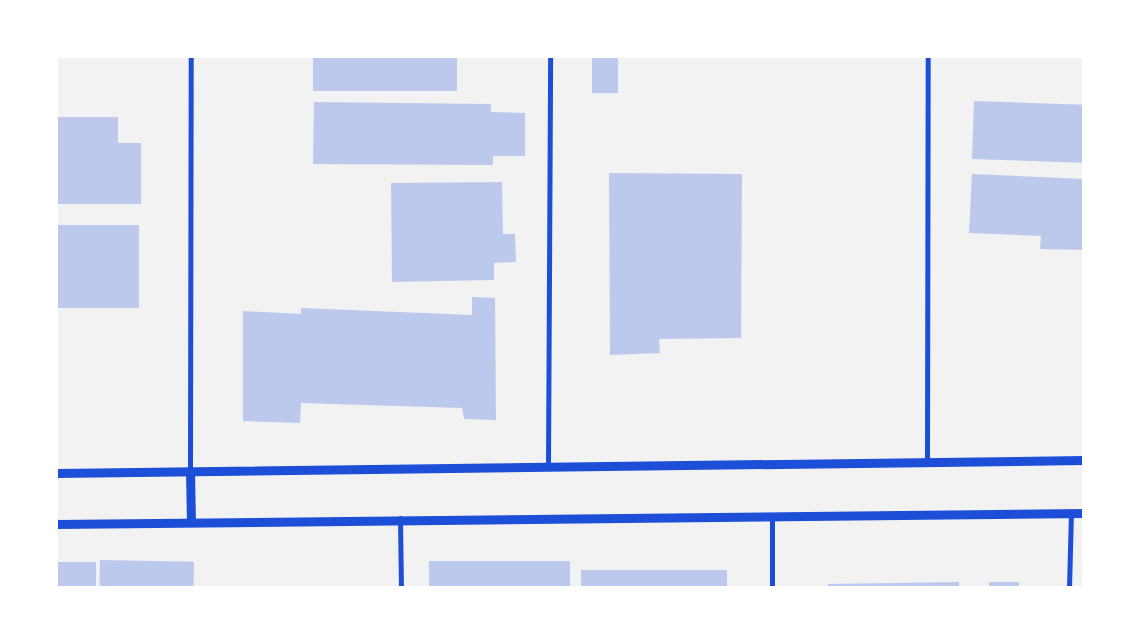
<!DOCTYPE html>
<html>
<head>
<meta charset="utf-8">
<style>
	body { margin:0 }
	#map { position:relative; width:1140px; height:644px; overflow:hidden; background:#f2f2f2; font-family:Mulish,sans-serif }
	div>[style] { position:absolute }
	.building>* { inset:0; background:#bdc9ec; transform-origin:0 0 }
	.minor>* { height:5px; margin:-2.5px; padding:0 2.5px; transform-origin:2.5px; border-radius:2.5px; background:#1d4ed8 }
	.tertiary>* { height:9px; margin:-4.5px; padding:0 4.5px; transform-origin:4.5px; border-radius:4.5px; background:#1d4ed8 }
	span { translate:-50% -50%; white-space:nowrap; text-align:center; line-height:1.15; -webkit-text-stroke:5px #fff; paint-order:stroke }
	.frame { position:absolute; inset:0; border:58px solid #fff; pointer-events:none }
</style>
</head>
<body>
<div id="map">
	<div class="building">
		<div style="left:313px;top:56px;width:144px;height:35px"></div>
		<div style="left:592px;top:56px;width:26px;height:37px"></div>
		<div style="left:974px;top:101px;width:110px;height:58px;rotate:2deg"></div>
		<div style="clip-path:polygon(314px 102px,491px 104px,491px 112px,525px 113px,525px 156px,493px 156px,493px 165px,313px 164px)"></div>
		<div style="clip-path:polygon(56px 117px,118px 117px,118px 143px,141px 143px,141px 204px,56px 204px)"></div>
		<div style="clip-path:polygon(609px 173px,742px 174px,741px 338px,659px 339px,660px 353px,610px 355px)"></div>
		<div style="clip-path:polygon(972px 174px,1084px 179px,1084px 250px,1040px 249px,1041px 236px,969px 233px)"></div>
		<div style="clip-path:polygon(502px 182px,503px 234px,515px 234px,516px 262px,494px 263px,494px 280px,392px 282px,391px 183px)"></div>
		<div style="left:56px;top:225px;width:83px;height:83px"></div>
		<div style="clip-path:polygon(472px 297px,495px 298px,496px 420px,464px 419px,462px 408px,301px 403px,300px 423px,243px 421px,243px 311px,301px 314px,301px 308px,472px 315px)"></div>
		<div style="left:100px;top:560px;width:94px;height:27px;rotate:1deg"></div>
		<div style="left:429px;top:561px;width:141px;height:27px"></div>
		<div style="left:56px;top:562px;width:40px;height:26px"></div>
		<div style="left:727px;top:570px;width:18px;height:146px;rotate:90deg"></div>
		<div style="clip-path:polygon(959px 582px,959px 588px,828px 588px,828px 584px)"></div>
		<div style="left:989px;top:582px;width:30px;height:6px"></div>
	</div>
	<div class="minor">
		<div style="left:927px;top:462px;width:406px;rotate:-89.9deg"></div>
		<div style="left:548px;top:466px;width:410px;rotate:-89.7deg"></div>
		<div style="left:190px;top:471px;width:415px;rotate:-89.9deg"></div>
		<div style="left:400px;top:518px;width:70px;rotate:89.2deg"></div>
		<div style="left:772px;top:588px;width:72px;rotate:-90deg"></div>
		<div style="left:1069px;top:588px;width:75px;rotate:-88.5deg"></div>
	</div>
	<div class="tertiary">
		<div style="left:190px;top:471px;width:50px;rotate:88.9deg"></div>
		<div style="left:56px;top:473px;width:1028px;rotate:-0.72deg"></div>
		<div style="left:56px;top:524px;width:1028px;rotate:-0.61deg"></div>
	</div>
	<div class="frame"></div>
</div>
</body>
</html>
